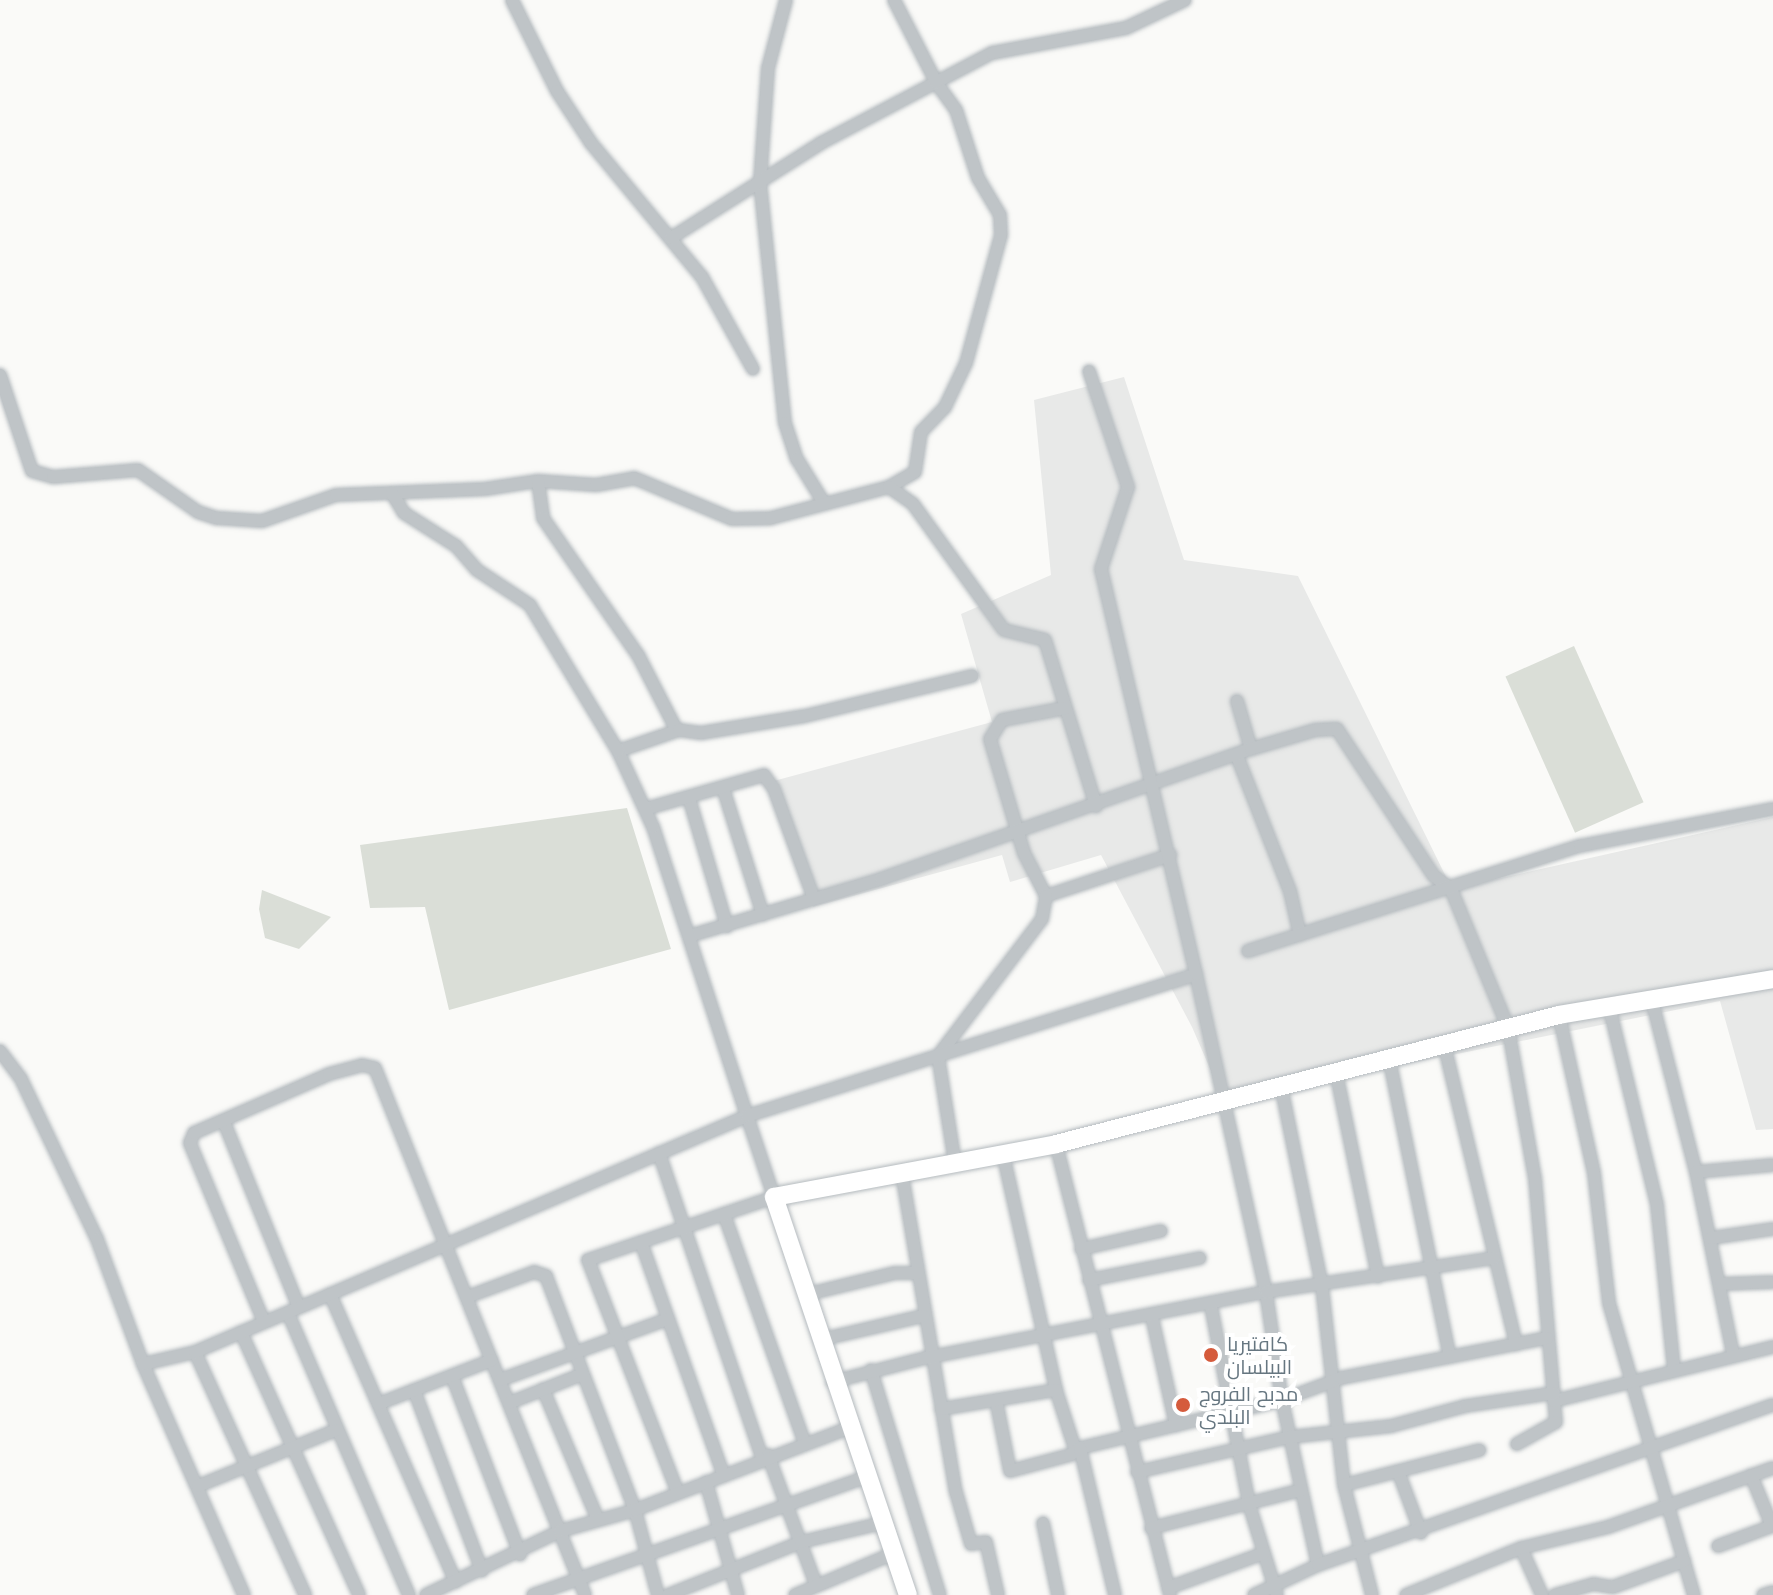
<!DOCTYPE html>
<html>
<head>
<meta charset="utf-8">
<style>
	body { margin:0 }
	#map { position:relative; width:1773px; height:1595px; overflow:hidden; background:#fafaf8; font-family:Inter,Cairo,sans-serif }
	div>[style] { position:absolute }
	.built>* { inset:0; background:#e8e9e8 }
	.green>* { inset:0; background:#daded7; transform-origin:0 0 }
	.roads { filter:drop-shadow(0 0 2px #b4babe) drop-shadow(0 0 2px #b4babe) }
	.street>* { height:12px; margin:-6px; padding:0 6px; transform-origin:6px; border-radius:6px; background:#bfc4c7 }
	.secondary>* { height:18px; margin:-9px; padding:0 9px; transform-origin:9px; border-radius:9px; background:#fff }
	.dots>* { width:22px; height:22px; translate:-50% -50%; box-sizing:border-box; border:4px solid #fff; border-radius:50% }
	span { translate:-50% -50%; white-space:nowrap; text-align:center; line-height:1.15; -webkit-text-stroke:8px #fff; paint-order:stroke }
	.poi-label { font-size:20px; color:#667680 }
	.left { translate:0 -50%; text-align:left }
</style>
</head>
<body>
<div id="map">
	<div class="built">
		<div style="clip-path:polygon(1124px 377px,1184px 560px,1298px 576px,1452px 889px,1773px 817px,1773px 1129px,1756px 1130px,1720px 1001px,1224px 1101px,1192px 1027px,1101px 855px,1010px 882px,1002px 855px,813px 907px,770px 782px,992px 722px,961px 614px,1051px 575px,1034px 400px)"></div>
	</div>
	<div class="green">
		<div style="left:1574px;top:646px;width:171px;height:75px;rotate:66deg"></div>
		<div style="clip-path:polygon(627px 808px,671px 949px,449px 1010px,425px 907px,370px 908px,360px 845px)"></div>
		<div style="clip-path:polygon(262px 890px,331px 917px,299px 949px,265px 938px,259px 909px)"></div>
	</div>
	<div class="roads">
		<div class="street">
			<div style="left:512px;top:0;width:102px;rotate:63.7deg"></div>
			<div style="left:557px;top:91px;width:62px;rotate:56.8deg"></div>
			<div style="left:591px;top:143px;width:174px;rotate:50.4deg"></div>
			<div style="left:702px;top:277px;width:105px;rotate:61deg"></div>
			<div style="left:786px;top:0;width:70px;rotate:104.8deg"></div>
			<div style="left:768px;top:68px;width:114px;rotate:94deg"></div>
			<div style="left:760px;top:182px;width:242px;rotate:84.1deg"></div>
			<div style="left:785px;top:423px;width:38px;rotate:72deg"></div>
			<div style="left:797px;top:459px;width:52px;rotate:58.5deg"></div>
			<div style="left:671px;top:238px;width:178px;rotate:-32.3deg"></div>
			<div style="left:821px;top:143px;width:193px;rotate:-27.8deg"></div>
			<div style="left:992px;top:53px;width:136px;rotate:-10.6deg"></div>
			<div style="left:1126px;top:28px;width:65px;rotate:-25.4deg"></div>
			<div style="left:0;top:375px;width:101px;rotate:71.6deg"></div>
			<div style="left:32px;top:471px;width:22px;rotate:16deg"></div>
			<div style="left:53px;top:477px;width:85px;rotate:-4.7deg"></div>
			<div style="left:138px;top:470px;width:73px;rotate:35deg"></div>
			<div style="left:198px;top:512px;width:20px;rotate:18deg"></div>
			<div style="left:217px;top:518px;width:45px;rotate:3.8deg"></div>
			<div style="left:262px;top:521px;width:78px;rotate:-19.4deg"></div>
			<div style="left:336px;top:495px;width:149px;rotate:-2.3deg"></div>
			<div style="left:485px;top:489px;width:54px;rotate:-8.6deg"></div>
			<div style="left:538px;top:481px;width:58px;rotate:3.9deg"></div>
			<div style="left:596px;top:485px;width:39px;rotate:-10deg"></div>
			<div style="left:634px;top:478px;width:106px;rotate:22.7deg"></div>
			<div style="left:732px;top:519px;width:39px;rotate:-1deg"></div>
			<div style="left:771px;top:518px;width:122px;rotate:-14.7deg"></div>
			<div style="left:889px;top:487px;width:30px;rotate:-30deg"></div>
			<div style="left:915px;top:472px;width:40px;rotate:-81.5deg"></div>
			<div style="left:921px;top:432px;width:35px;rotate:-46deg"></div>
			<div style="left:945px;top:407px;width:49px;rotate:-64.5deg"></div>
			<div style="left:966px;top:363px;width:133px;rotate:-74.7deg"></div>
			<div style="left:1001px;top:235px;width:20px;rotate:-93deg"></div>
			<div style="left:1000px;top:215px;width:43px;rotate:-120.7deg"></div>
			<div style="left:978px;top:178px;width:71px;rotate:-107.9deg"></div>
			<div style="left:956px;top:110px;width:34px;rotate:-126deg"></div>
			<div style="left:936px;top:82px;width:92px;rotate:-117.1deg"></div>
			<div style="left:538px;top:481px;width:37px;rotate:82deg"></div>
			<div style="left:543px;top:518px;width:167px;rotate:55.3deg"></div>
			<div style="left:638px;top:655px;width:85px;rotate:62.8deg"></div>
			<div style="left:889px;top:487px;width:29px;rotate:35deg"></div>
			<div style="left:913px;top:504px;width:155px;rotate:54.2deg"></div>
			<div style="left:1004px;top:630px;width:42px;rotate:13.7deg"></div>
			<div style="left:1045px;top:640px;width:174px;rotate:72.9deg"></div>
			<div style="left:1237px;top:701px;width:50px;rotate:73.7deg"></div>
			<div style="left:1065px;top:708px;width:64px;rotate:169.2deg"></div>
			<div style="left:1002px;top:720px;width:22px;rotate:122deg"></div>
			<div style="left:990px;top:739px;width:119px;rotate:73.4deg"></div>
			<div style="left:1024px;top:853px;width:48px;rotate:62.9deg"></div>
			<div style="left:1046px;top:896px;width:131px;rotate:-18.3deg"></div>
			<div style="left:618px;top:751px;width:65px;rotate:-19deg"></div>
			<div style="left:679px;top:730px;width:22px;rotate:8deg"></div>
			<div style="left:701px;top:733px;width:105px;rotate:-9.3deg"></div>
			<div style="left:805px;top:716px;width:172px;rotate:-13.5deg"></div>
			<div style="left:1237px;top:756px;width:145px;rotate:68.6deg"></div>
			<div style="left:1290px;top:891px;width:45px;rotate:77.2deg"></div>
			<div style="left:723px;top:788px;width:133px;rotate:72.5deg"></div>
			<div style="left:689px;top:798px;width:134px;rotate:73.5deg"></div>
			<div style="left:645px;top:809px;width:124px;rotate:-15.9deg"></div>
			<div style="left:764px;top:775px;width:17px;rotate:54deg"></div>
			<div style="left:774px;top:789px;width:117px;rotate:70deg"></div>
			<div style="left:689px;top:936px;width:200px;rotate:-16.5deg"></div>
			<div style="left:881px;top:879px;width:392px;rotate:-19.4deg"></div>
			<div style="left:1251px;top:749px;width:67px;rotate:-16.5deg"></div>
			<div style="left:1315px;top:730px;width:22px;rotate:-3deg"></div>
			<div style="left:1337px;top:729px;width:176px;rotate:56.6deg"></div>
			<div style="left:1434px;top:876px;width:21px;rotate:37deg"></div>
			<div style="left:1451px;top:889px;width:149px;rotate:67.6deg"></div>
			<div style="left:1508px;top:1027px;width:153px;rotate:79.9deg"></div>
			<div style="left:1535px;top:1178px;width:245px;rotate:85.1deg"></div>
			<div style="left:1556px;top:1422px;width:45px;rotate:150.6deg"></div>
			<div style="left:1248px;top:951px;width:348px;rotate:-17.6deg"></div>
			<div style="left:1580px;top:846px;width:197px;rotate:-10.9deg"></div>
			<div style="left:1196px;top:974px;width:326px;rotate:77.6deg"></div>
			<div style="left:1266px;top:1292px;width:109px;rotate:81.6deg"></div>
			<div style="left:1282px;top:1400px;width:169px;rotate:77.7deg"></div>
			<div style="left:1651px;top:997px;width:181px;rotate:75.6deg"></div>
			<div style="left:1696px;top:1172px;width:186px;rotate:78.5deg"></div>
			<div style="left:1609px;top:1006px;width:205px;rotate:76.4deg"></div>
			<div style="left:1657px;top:1205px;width:165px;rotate:84.1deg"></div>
			<div style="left:1559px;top:1015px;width:162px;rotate:77.5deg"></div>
			<div style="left:1594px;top:1173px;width:131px;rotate:83.4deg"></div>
			<div style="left:1609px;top:1303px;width:304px;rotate:73.8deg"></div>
			<div style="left:1444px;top:1044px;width:309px;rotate:76.5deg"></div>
			<div style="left:0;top:1051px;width:35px;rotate:53deg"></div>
			<div style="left:21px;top:1079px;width:177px;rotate:64.6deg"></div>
			<div style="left:97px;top:1239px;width:133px;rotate:69.8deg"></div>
			<div style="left:143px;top:1364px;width:252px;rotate:66.4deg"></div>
			<div style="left:1389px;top:1058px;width:305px;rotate:78.5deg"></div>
			<div style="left:1336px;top:1072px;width:209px;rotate:78.4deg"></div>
			<div style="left:1281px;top:1086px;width:204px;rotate:78.4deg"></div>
			<div style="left:1322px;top:1286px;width:200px;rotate:83.7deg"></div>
			<div style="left:1344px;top:1485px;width:114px;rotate:75.7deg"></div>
			<div style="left:224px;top:1122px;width:197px;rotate:68deg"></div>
			<div style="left:1056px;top:1144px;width:465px;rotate:75.8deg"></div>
			<div style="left:659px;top:1153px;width:321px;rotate:71.3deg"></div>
			<div style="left:1003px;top:1154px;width:242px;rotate:77.3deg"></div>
			<div style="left:1056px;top:1390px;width:62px;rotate:72.1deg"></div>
			<div style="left:955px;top:1163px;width:108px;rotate:-99deg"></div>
			<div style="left:938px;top:1056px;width:172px;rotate:-52.8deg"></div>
			<div style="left:1042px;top:919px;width:23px;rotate:-80deg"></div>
			<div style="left:1696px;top:1172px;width:77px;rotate:-5.2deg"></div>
			<div style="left:902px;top:1174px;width:323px;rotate:80.4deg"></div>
			<div style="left:956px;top:1492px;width:54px;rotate:73.9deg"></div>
			<div style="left:971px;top:1544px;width:15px;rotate:-8deg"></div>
			<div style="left:986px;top:1542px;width:54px;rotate:77.2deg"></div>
			<div style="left:724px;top:1214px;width:241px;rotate:70.6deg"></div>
			<div style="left:1711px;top:1238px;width:63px;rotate:-8.3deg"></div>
			<div style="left:641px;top:1242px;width:248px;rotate:70.5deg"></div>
			<div style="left:1081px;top:1249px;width:82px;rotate:-12.7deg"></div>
			<div style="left:1089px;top:1280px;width:113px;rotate:-11.2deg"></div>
			<div style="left:1721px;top:1284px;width:52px;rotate:-2.2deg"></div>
			<div style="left:330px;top:1294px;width:314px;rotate:66.4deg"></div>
			<div style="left:804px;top:1295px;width:94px;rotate:-13.6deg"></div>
			<div style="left:895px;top:1273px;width:23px"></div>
			<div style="left:467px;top:1297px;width:72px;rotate:-20.5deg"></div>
			<div style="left:534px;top:1272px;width:13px;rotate:18deg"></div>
			<div style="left:546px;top:1276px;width:250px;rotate:69.2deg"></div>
			<div style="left:635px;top:1510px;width:88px;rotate:74.9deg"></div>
			<div style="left:1211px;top:1306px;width:202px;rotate:79.1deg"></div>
			<div style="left:1249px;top:1504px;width:95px;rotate:72.9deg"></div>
			<div style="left:288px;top:1313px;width:307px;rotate:66.8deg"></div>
			<div style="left:1152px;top:1317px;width:111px;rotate:77.5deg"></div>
			<div style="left:264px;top:1322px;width:194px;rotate:-112.5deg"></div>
			<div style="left:190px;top:1143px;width:11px;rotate:-68deg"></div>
			<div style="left:194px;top:1133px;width:147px;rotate:-23.6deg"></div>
			<div style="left:329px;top:1074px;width:34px;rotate:-15deg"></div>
			<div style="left:362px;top:1065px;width:13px;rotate:13deg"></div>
			<div style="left:375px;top:1068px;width:567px;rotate:68.27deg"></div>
			<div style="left:241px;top:1332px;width:288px;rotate:65.8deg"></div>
			<div style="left:819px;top:1340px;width:107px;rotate:-13deg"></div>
			<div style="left:195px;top:1352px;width:267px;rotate:65.6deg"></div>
			<div style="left:143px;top:1364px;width:53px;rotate:-13deg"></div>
			<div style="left:195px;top:1352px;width:600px;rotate:-23.15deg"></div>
			<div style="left:747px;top:1116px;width:304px;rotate:-108deg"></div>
			<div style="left:653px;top:827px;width:84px;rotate:-114.7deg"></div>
			<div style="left:618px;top:751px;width:170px;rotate:-121.1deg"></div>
			<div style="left:530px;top:605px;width:64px;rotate:-146.6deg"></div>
			<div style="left:477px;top:570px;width:32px;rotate:-131deg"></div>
			<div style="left:456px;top:546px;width:62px;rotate:-147.6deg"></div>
			<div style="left:404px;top:513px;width:23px;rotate:-121deg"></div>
			<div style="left:871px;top:1370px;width:235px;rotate:73deg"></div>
			<div style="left:452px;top:1376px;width:191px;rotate:69.1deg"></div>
			<div style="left:500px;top:1380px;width:179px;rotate:-20deg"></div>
			<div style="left:832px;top:1382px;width:96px;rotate:-14.5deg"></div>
			<div style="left:925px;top:1358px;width:347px;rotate:-11deg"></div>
			<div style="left:1266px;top:1292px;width:231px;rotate:-8.5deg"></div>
			<div style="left:543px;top:1389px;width:142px;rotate:67.2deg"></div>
			<div style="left:414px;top:1390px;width:193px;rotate:69.4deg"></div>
			<div style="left:996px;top:1400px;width:72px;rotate:78.8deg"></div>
			<div style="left:1010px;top:1471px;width:62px;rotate:-14.9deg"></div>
			<div style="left:1070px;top:1455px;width:12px;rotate:-35deg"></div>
			<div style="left:1080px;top:1448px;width:208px;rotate:-13.4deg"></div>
			<div style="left:1282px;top:1400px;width:63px;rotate:-20.4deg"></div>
			<div style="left:1341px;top:1378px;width:210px;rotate:-11deg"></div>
			<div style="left:1554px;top:1401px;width:226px;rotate:-13.9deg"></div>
			<div style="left:509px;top:1403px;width:79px;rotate:-21.4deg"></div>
			<div style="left:378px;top:1404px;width:122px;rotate:-21.1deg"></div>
			<div style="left:941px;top:1409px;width:117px;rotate:-9.4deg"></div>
			<div style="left:1080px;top:1448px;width:151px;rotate:76.6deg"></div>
			<div style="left:768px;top:1455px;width:139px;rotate:69.7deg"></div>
			<div style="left:1398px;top:1471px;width:66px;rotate:69.6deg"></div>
			<div style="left:1137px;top:1472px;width:157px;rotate:-12.9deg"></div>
			<div style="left:1290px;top:1437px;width:102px;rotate:-6.2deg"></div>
			<div style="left:1391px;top:1426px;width:77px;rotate:-15.1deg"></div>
			<div style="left:1465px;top:1406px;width:90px;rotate:-8.3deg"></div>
			<div style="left:706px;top:1482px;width:117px;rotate:74.2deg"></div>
			<div style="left:1344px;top:1485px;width:140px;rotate:-14.4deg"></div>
			<div style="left:198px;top:1486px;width:149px;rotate:-22.1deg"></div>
			<div style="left:678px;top:1493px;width:250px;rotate:-111.1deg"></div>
			<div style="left:588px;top:1260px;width:196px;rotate:-18.7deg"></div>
			<div style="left:774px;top:1197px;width:85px;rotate:-108.4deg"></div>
			<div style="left:747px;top:1116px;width:471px;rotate:-17.5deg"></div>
			<div style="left:1196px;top:974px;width:416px;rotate:-103.2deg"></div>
			<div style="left:1101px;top:569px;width:86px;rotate:-71.8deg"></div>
			<div style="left:1128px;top:487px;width:122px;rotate:-108.6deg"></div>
			<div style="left:1043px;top:1523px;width:74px;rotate:78.2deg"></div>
			<div style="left:1151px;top:1528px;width:155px;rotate:-14.2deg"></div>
			<div style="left:1718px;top:1546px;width:58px;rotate:-20.3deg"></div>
			<div style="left:1772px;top:1526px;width:55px;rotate:-112.4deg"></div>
			<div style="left:1521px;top:1548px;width:51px;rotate:65.9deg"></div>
			<div style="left:1168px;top:1588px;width:102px;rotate:-20deg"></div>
			<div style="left:426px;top:1595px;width:148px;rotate:-25.5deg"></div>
			<div style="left:560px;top:1531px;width:78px;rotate:-15.6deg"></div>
			<div style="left:635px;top:1510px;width:229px;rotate:-21deg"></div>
			<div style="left:533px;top:1595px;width:353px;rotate:-19.5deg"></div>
			<div style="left:668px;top:1595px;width:143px;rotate:-21.7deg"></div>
			<div style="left:801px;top:1542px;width:83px;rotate:-13.2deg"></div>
			<div style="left:795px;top:1595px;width:105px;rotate:-22.9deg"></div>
			<div style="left:1254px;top:1595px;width:71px;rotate:-25.1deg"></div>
			<div style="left:1318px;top:1565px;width:482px;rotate:-19.4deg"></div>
			<div style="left:1406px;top:1595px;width:124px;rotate:-22.2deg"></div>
			<div style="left:1521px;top:1548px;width:89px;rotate:-13.6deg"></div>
			<div style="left:1608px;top:1527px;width:175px;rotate:-19.7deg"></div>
			<div style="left:1555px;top:1595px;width:40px;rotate:-16deg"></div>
			<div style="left:1593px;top:1584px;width:20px;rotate:9deg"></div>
			<div style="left:1613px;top:1587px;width:76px;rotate:-20.1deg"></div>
			<div style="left:1763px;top:1595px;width:10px;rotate:-17deg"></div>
		</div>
		<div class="secondary">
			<div style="left:908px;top:1595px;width:420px;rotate:-108.6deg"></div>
			<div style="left:774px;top:1197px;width:287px;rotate:-10.6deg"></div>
			<div style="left:1056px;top:1144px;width:519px;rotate:-14.38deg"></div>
			<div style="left:1559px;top:1015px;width:217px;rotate:-9.5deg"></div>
		</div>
	</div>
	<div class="dots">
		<div style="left:1211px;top:1355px;background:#d55b3c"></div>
		<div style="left:1183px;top:1405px;background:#d55b3c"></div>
	</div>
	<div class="poi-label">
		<span class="left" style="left:1227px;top:1356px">كافتيريا<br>البيلسان</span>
		<span class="left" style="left:1199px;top:1406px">مدبح الفروج<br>البلدي</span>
	</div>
</div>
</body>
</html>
